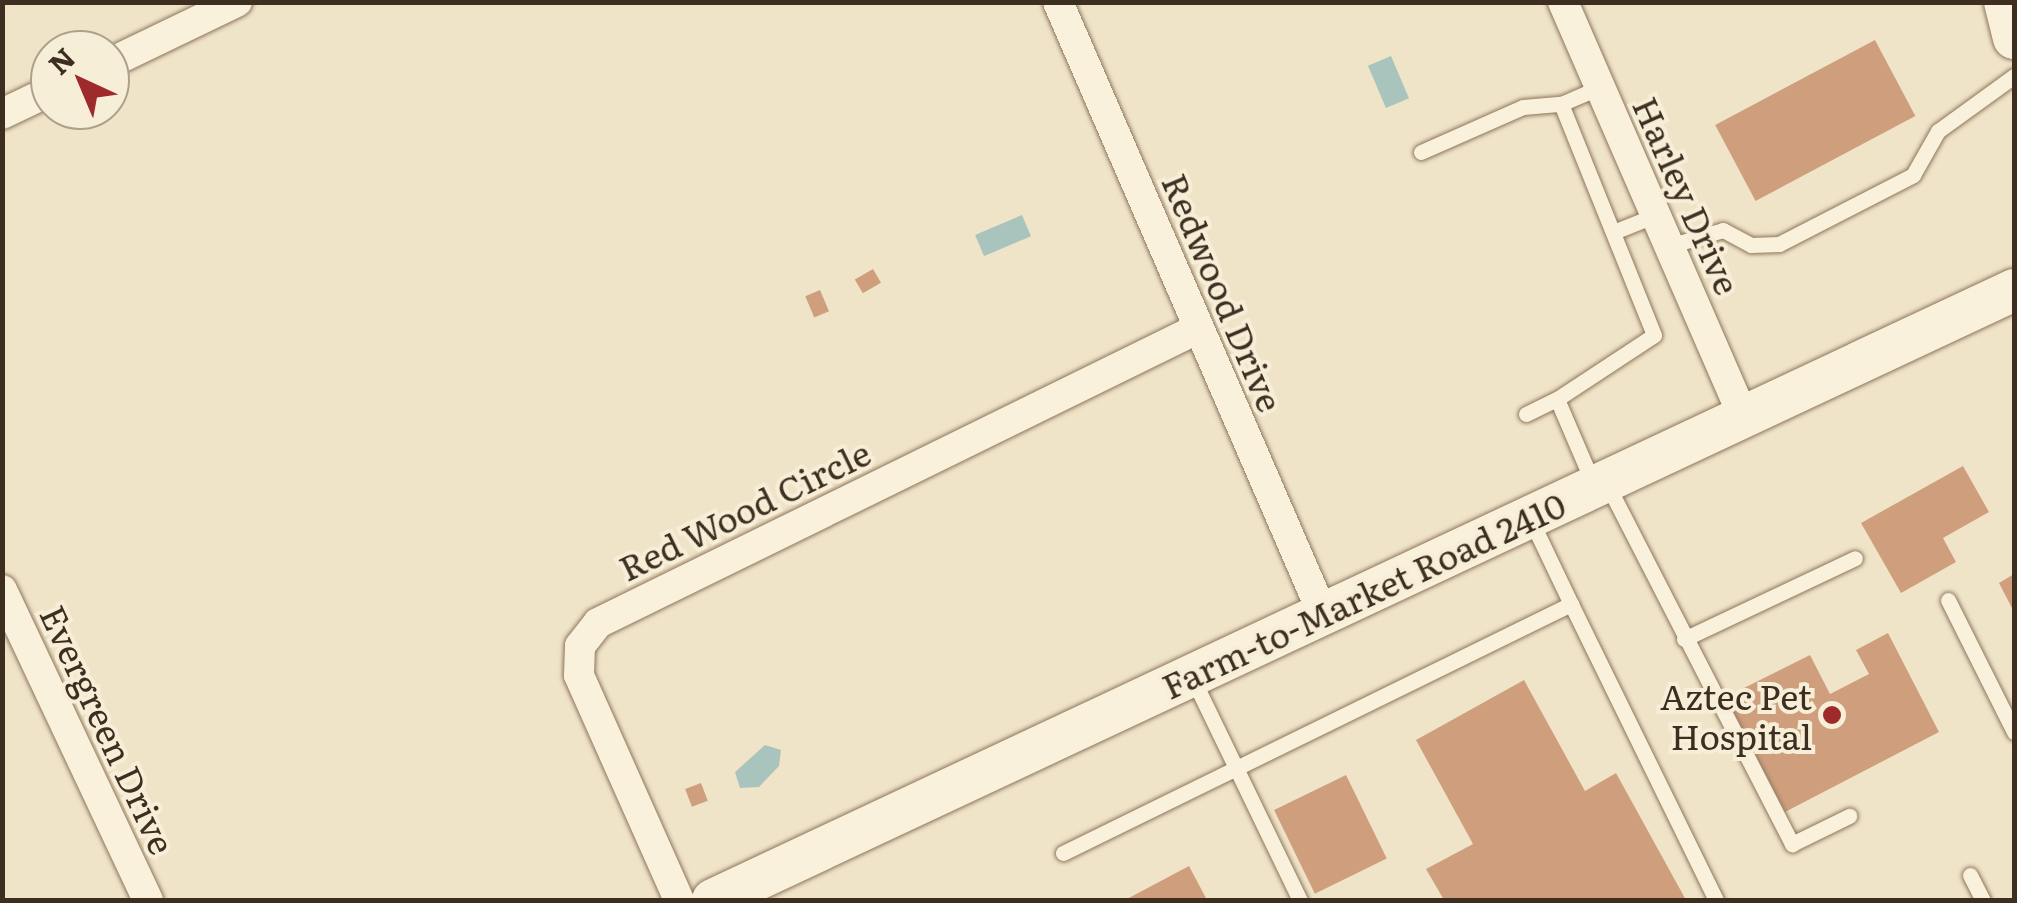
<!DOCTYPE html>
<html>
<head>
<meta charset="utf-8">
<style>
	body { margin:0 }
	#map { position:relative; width:2017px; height:903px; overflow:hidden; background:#f0e4c8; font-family:Literata,serif }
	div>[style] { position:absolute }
	.water>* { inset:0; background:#a9c4bc; transform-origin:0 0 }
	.building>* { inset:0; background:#cf9f7d; transform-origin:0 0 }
	.roads { filter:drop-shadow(0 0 2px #8d765c) drop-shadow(0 0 2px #8d765c) }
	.lane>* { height:15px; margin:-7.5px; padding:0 7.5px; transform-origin:7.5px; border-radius:7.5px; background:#faf1dc }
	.street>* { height:30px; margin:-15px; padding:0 15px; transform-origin:15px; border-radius:15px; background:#faf1dc }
	.secondary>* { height:42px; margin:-21px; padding:0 21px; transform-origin:21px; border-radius:21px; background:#faf1dc }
	.dots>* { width:28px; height:28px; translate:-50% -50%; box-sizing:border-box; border:5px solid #f7eed8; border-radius:50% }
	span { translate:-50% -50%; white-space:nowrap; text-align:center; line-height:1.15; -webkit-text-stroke:8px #f7eed8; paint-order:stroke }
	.street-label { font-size:35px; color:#3d2e20 }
	.poi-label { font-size:35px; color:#3d2e20 }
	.right { translate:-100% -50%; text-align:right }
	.frame { position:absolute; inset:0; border:5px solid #3d2e20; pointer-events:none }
	.north { position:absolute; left:30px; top:30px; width:100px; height:100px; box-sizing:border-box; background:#f7eed8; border:2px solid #ada18e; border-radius:50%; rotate:316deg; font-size:28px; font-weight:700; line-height:40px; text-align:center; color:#3d2e20 }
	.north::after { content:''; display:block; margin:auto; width:35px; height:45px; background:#9e2a2b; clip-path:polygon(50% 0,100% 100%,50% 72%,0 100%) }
</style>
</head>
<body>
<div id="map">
	<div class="water">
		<div style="left:1391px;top:56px;width:46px;height:25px;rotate:67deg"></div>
		<div style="left:1022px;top:215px;width:23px;height:51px;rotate:67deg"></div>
		<div style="clip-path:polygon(765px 745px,781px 750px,779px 766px,759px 787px,740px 788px,735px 772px)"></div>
	</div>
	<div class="building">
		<div style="left:1875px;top:40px;width:86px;height:181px;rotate:62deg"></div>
		<div style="left:873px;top:269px;width:16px;height:21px;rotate:60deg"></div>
		<div style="left:820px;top:290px;width:23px;height:16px;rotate:67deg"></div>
		<div style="clip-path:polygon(1963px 466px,1989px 512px,1943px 538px,1956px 562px,1901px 593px,1861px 523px)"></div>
		<div style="clip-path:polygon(2014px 574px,2014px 612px,1999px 583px)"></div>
		<div style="clip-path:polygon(1888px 633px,1939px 732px,1785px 812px,1726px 697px,1810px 655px,1830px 694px,1869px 674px,1856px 650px)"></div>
		<div style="clip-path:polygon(1524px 680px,1585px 791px,1616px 773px,1686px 900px,1444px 900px,1426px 869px,1473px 844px,1416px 740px)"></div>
		<div style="left:1346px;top:775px;width:93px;height:80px;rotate:64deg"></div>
		<div style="left:701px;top:783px;width:19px;height:17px;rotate:69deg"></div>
		<div style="clip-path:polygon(1189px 866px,1207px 900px,1125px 900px)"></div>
	</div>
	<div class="roads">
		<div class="lane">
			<div style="left:1421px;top:152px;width:111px;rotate:-23.8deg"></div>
			<div style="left:1523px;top:107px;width:38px;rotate:-5deg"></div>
			<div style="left:1616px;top:231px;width:43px;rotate:-21.8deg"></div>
			<div style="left:1669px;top:246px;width:56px;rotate:-16.5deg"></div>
			<div style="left:1723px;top:230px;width:32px;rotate:28deg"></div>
			<div style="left:1751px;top:245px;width:28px;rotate:-2deg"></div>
			<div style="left:1779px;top:244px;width:151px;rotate:-27.2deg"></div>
			<div style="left:1913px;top:175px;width:51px;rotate:-60.4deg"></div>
			<div style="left:1938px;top:131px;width:94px;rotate:-35.9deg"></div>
			<div style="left:1526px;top:414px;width:34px;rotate:-26deg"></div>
			<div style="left:1593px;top:483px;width:91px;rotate:-113.2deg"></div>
			<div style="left:1557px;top:399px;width:116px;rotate:-33.4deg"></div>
			<div style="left:1654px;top:335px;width:249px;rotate:-111.9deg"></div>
			<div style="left:1561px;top:104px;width:43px;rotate:-23.6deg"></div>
			<div style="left:1608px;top:486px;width:403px;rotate:62.8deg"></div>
			<div style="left:1792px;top:844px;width:64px;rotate:-26.2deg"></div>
			<div style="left:1948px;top:600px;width:148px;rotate:63.4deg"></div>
			<div style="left:1571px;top:604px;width:330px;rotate:63.9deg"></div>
			<div style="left:1684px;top:639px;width:189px;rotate:-25.3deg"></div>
			<div style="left:1193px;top:679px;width:246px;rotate:64.2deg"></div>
			<div style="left:1063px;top:853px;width:566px;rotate:-26.11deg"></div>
			<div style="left:1571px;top:604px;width:95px;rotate:-115.5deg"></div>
			<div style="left:1970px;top:875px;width:28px;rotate:63deg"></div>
		</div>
		<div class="street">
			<div style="left:1058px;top:2px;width:665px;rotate:66.6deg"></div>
			<div style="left:1563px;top:2px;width:454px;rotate:66.5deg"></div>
			<div style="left:110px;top:63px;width:141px;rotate:-25.7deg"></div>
			<div style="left:2px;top:114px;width:53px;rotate:-25.6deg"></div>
			<div style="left:2px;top:590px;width:343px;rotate:64.8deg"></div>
			<div style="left:679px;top:900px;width:246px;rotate:-114deg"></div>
			<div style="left:579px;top:675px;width:29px;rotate:-88deg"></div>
			<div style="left:580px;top:646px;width:29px;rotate:-52deg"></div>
			<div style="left:598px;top:623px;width:669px;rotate:-26.14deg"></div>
		</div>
		<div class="secondary">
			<div style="left:2005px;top:2px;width:37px;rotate:76deg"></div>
			<div style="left:713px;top:900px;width:1437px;rotate:-25.12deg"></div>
		</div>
	</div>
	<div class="dots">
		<div style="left:1832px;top:715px;background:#9e2a2b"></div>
	</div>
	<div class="street-label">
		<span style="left:1688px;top:195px;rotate:66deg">Harley Drive</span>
		<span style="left:1224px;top:292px;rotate:67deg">Redwood Drive</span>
		<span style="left:744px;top:509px;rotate:-26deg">Red Wood Circle</span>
		<span style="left:1363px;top:594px;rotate:-25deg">Farm-to-Market Road 2410</span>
		<span style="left:109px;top:729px;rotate:65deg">Evergreen Drive</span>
	</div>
	<div class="poi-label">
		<span class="right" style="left:1812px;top:715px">Aztec Pet<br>Hospital</span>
	</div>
	<div class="frame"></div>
	<div class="north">N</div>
</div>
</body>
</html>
